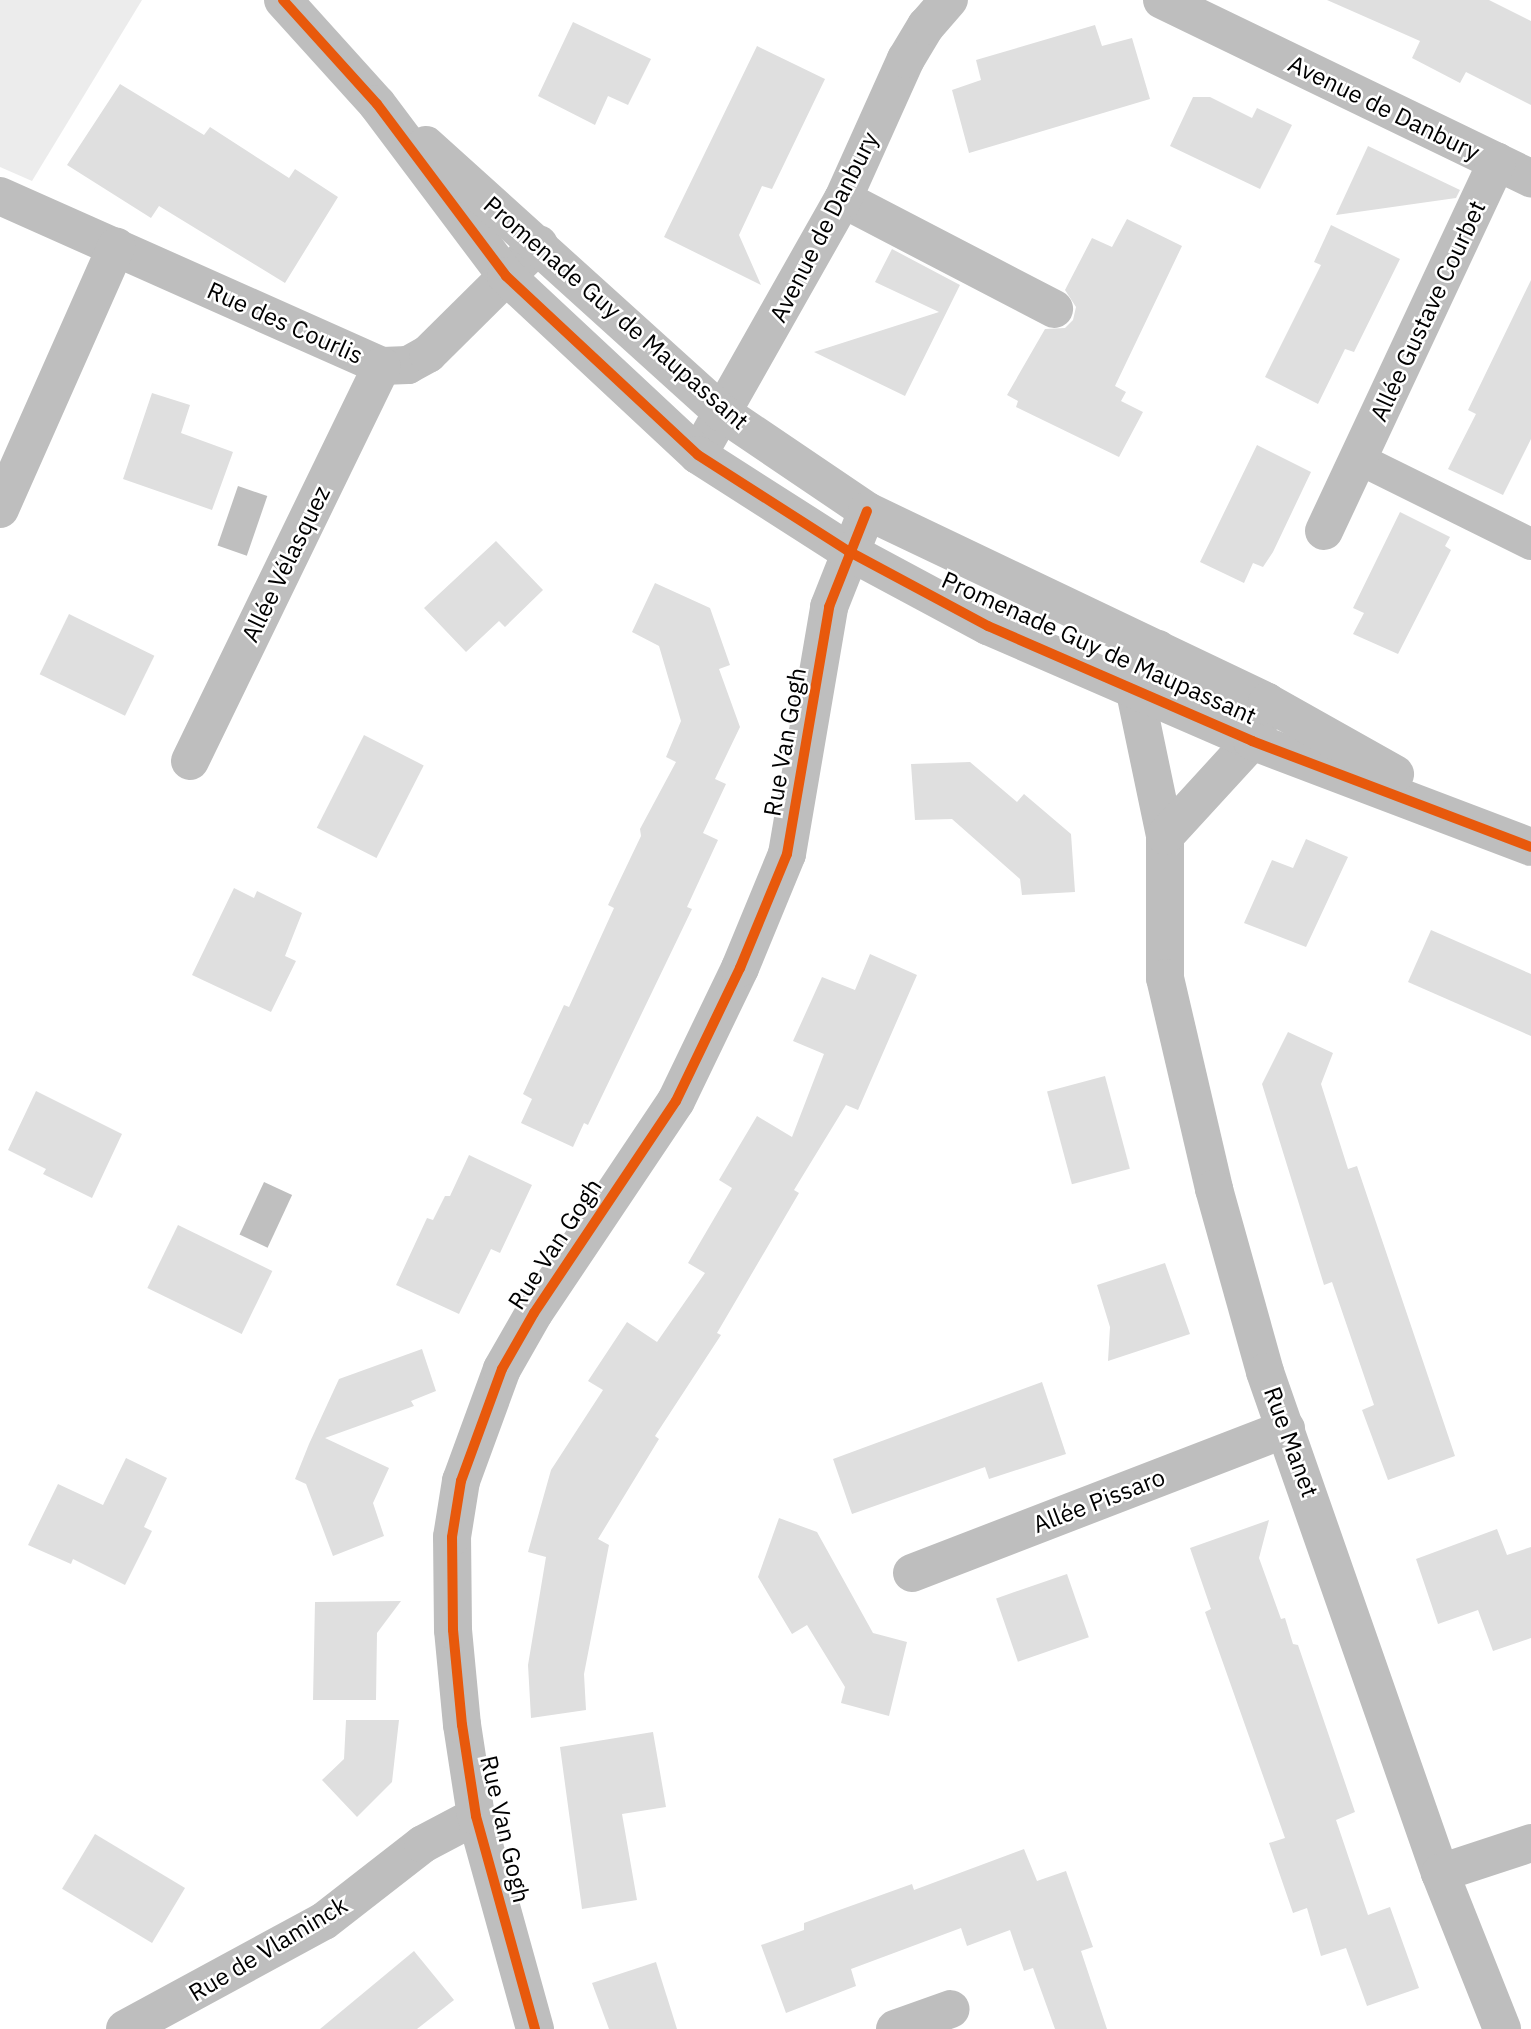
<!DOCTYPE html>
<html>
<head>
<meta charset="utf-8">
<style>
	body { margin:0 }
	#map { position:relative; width:1531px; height:2029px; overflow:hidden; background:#fff; font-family:"IBM Plex Sans",sans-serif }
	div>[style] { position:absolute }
	.green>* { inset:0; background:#ececec }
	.water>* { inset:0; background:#bfbfbf; transform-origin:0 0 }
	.building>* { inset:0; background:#dfdfdf; transform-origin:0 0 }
	.service>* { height:32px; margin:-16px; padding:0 16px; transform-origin:16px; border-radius:16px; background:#bebebe }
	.minor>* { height:38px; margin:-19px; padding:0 19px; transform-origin:19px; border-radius:19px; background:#bebebe }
	.tertiary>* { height:38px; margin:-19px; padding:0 19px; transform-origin:19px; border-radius:19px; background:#bebebe }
	.cycleway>* { height:10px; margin:-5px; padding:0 5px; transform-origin:5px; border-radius:5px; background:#e8590c }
	span { translate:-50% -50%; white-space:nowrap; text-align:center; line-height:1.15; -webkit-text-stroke:5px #fff; paint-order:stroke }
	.street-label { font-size:24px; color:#000 }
</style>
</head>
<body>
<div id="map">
	<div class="green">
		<div style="clip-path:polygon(0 0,142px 0,32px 181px,0 167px)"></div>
	</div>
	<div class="water">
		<div style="left:238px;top:486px;width:31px;height:63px;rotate:19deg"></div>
		<div style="left:264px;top:1182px;width:31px;height:58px;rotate:25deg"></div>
	</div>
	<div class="building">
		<div style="clip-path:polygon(1327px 0,1489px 0,1531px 21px,1531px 105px,1466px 72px,1460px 83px,1412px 58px,1420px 41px)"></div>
		<div style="clip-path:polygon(573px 22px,651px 59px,628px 105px,608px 96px,595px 125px,538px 96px)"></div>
		<div style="clip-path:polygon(1095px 25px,1102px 46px,1132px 38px,1150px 99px,969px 153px,952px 90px,981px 80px,976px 60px)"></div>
		<div style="clip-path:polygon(757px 46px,825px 79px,772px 189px,762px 186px,739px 235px,761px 285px,664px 237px)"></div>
		<div style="clip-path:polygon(120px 84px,204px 135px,210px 127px,289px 178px,295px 169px,338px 197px,285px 283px,159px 206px,151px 218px,67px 165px)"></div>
		<div style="clip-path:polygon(1193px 97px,1210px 97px,1252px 118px,1257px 108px,1292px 125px,1260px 189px,1170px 146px)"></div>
		<div style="clip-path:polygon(1368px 146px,1460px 190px,1456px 198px,1336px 215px)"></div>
		<div style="clip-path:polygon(1127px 219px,1182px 246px,1115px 386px,1126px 392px,1121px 401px,1143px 412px,1119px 457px,1016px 407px,1018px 401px,1007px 395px,1045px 329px,1065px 328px,1073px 320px,1076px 307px,1065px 290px,1092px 238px,1112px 247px)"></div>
		<div style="clip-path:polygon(1331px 225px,1400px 259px,1354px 352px,1345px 349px,1318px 404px,1265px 377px,1321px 265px,1314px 262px)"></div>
		<div style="clip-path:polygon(892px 249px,960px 285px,905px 396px,814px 352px,939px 312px,875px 282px)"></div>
		<div style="clip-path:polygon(1531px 280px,1531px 439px,1503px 495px,1448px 469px,1476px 414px,1468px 410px)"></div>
		<div style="clip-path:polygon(152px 393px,190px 405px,181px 433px,233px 452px,212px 510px,123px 479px)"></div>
		<div style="clip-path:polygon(1257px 445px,1311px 472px,1273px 552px,1263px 567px,1253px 563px,1244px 583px,1200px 562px)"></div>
		<div style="clip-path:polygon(1400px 512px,1450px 537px,1445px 546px,1451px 550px,1398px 654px,1353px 634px,1364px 613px,1353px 608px)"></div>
		<div style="clip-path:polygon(496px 541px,543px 590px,505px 627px,499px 621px,466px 652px,424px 608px)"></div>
		<div style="clip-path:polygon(655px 583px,710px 608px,730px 665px,719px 669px,740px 727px,715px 779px,726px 784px,703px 833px,718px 840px,687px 907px,692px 909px,588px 1125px,584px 1123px,573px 1147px,521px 1123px,532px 1099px,523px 1094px,564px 1005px,569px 1007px,614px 908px,608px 905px,641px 836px,640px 829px,676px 762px,666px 757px,681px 721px,659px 646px,632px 632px)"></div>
		<div style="left:69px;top:614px;width:95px;height:67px;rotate:26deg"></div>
		<div style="left:364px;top:735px;width:67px;height:104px;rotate:27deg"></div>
		<div style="clip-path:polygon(970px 762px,1017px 802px,1024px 794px,1071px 834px,1075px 892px,1022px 895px,1020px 879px,952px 819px,915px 820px,911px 764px)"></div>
		<div style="clip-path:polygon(1306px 839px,1348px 857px,1306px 947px,1244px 923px,1272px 860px,1293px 868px)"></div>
		<div style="clip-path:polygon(234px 888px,254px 898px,257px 891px,302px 913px,285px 956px,296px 961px,271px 1012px,192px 975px)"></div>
		<div style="clip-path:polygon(1431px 930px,1531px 974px,1531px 1036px,1408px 982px)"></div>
		<div style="clip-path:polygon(870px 954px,917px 975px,858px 1110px,846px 1105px,794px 1190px,799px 1193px,717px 1333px,721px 1335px,655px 1436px,659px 1439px,598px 1539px,609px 1545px,584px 1674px,586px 1710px,531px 1718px,528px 1665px,546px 1557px,528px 1552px,551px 1470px,603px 1390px,588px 1381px,627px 1322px,657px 1342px,705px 1273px,688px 1263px,732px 1188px,719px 1180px,757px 1116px,792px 1137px,824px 1054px,793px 1041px,822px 977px,855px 990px)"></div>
		<div style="clip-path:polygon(1288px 1032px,1333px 1053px,1321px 1084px,1348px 1169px,1357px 1166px,1455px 1456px,1388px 1480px,1362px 1410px,1374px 1405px,1332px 1282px,1324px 1285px,1262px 1084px)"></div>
		<div style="left:1105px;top:1076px;width:96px;height:60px;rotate:75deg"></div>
		<div style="clip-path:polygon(36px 1091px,122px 1134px,92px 1198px,43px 1174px,46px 1169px,8px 1150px)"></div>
		<div style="clip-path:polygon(469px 1155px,532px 1185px,500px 1253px,491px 1249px,459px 1314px,396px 1285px,427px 1218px,433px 1220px,445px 1196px,450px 1196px)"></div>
		<div style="left:178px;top:1225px;width:105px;height:70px;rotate:26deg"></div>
		<div style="clip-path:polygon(1165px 1263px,1190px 1334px,1108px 1361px,1110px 1327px,1097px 1285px)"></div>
		<div style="clip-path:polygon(422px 1349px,436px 1391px,411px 1401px,414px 1406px,325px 1438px,389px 1468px,373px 1503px,384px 1536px,333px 1556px,306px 1484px,295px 1479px,309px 1444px,339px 1379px)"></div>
		<div style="clip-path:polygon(1042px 1382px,1066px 1454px,989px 1479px,985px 1467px,852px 1514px,833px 1459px)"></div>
		<div style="clip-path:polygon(126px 1458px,167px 1478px,144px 1527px,152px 1531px,125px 1585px,73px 1559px,71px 1564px,28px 1545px,58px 1484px,103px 1505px)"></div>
		<div style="clip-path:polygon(779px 1518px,817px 1532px,873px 1633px,907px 1642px,889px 1716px,841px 1703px,845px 1687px,807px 1625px,792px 1634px,758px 1577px)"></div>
		<div style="clip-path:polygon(1269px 1520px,1259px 1558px,1281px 1619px,1285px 1618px,1293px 1644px,1298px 1645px,1355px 1812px,1336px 1820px,1368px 1915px,1390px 1907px,1419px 1988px,1367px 2006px,1346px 1948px,1321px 1956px,1307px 1908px,1293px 1913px,1269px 1843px,1285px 1838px,1205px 1612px,1211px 1609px,1190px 1548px)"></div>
		<div style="clip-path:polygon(1497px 1529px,1507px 1555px,1531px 1547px,1531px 1638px,1493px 1651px,1478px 1610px,1438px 1624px,1416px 1559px)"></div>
		<div style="left:1067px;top:1574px;width:67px;height:75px;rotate:71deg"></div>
		<div style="clip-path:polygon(401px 1601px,377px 1633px,376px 1700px,313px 1700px,315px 1602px)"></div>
		<div style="clip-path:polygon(346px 1720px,399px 1720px,392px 1782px,357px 1817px,322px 1780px,344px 1759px)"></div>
		<div style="clip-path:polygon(653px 1732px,666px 1807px,622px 1814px,637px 1900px,582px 1909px,560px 1747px)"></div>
		<div style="left:95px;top:1834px;width:105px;height:64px;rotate:31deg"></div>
		<div style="clip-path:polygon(1024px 1849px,1037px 1881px,1066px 1871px,1093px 1947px,1081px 1951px,1107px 2029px,1055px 2029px,1033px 1968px,1024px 1971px,1010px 1930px,967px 1946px,961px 1928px,851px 1969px,856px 1986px,786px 2013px,761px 1945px,804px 1930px,804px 1923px,831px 1913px,912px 1884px,914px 1890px)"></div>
		<div style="clip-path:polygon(414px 1951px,454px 2000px,417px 2029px,320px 2029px)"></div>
		<div style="clip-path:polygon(656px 1962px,677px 2029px,609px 2029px,592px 1983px)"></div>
	</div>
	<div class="service">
		<div style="left:1359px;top:459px;width:192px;rotate:26.3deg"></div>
	</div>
	<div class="minor">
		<div style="left:1162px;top:0;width:410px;rotate:25.8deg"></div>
		<div style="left:0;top:196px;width:418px;rotate:24deg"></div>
		<div style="left:382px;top:366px;width:26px;rotate:-2deg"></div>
		<div style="left:408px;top:365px;width:23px;rotate:-29deg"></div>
		<div style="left:428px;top:354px;width:156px;rotate:-44.7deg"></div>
		<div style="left:843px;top:199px;width:238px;rotate:27.5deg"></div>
		<div style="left:698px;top:455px;width:294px;rotate:-60.5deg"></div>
		<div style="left:843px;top:199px;width:154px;rotate:-65.8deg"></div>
		<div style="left:906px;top:59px;width:39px;rotate:-59deg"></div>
		<div style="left:926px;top:26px;width:35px;rotate:-49deg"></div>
		<div style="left:0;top:509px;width:287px;rotate:-66.1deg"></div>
		<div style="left:1324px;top:531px;width:408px;rotate:-64.9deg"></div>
		<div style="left:1158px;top:649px;width:49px;rotate:118.1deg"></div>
		<div style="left:1135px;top:692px;width:147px;rotate:78.2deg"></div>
		<div style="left:1165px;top:836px;width:142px;rotate:90deg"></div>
		<div style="left:1165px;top:978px;width:217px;rotate:76.9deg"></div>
		<div style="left:1214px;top:1189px;width:190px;rotate:74.4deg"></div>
		<div style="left:1265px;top:1372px;width:531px;rotate:70.75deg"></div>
		<div style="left:1440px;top:1873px;width:168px;rotate:68.3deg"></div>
		<div style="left:190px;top:761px;width:439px;rotate:-64.1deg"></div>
		<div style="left:1165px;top:836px;width:129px;rotate:-47.5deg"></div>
		<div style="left:1252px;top:741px;width:42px;rotate:-69deg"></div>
		<div style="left:912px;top:1573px;width:401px;rotate:-21.1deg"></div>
		<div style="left:1440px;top:1873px;width:96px;rotate:-18.2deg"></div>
		<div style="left:125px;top:2029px;width:226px;rotate:-28.5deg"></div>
		<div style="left:324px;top:1921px;width:125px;rotate:-37.9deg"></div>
		<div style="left:423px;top:1844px;width:60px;rotate:-27.8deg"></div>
		<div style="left:535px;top:2029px;width:221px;rotate:-105.5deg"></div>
		<div style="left:476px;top:1816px;width:92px;rotate:-98.7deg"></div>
		<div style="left:462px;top:1725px;width:95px;rotate:-95.4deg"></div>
		<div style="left:453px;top:1630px;width:93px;rotate:-90.6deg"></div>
		<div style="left:452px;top:1537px;width:57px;rotate:-80.9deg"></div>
		<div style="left:461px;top:1481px;width:119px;rotate:-69.9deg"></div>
		<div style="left:502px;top:1369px;width:64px;rotate:-60.3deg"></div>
		<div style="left:534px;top:1313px;width:255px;rotate:-56.2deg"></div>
		<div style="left:676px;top:1101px;width:148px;rotate:-64.3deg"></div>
		<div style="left:740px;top:968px;width:123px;rotate:-67.6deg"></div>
		<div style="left:787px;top:854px;width:251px;rotate:-80.3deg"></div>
		<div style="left:829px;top:607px;width:103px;rotate:-68.4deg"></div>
		<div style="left:895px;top:2029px;width:59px;rotate:-19.7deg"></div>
	</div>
	<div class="tertiary">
		<div style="left:283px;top:0;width:140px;rotate:47.9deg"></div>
		<div style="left:377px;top:104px;width:215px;rotate:53.1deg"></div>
		<div style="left:506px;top:276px;width:262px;rotate:43deg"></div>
		<div style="left:698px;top:455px;width:178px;rotate:32.6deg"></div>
		<div style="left:848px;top:551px;width:159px;rotate:28.2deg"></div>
		<div style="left:988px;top:626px;width:288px;rotate:23.5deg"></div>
		<div style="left:1252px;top:741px;width:298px;rotate:20.8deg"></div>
		<div style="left:426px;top:145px;width:401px;rotate:42.1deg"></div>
		<div style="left:724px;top:414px;width:173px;rotate:34.1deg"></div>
		<div style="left:867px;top:511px;width:443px;rotate:25.5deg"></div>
		<div style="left:1267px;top:702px;width:147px;rotate:29.4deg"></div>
	</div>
	<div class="cycleway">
		<div style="left:283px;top:0;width:140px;rotate:47.9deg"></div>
		<div style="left:377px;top:104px;width:215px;rotate:53.1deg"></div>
		<div style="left:506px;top:276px;width:262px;rotate:43deg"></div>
		<div style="left:698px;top:455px;width:178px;rotate:32.6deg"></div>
		<div style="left:848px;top:551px;width:159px;rotate:28.2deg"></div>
		<div style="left:988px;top:626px;width:288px;rotate:23.5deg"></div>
		<div style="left:1252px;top:741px;width:298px;rotate:20.8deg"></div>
		<div style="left:535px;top:2029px;width:221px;rotate:-105.5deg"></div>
		<div style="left:476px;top:1816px;width:92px;rotate:-98.7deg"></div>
		<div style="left:462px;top:1725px;width:95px;rotate:-95.4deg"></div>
		<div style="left:453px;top:1630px;width:93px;rotate:-90.6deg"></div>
		<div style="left:452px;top:1537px;width:57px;rotate:-80.9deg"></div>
		<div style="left:461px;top:1481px;width:119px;rotate:-69.9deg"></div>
		<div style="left:502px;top:1369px;width:64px;rotate:-60.3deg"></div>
		<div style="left:534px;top:1313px;width:255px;rotate:-56.2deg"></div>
		<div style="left:676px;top:1101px;width:148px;rotate:-64.3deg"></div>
		<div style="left:740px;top:968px;width:123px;rotate:-67.6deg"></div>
		<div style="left:787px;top:854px;width:251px;rotate:-80.3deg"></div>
		<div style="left:829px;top:607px;width:103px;rotate:-68.4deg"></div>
	</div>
	<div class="street-label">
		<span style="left:1384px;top:108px;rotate:26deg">Avenue de Danbury</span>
		<span style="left:824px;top:227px;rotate:-63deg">Avenue de Danbury</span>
		<span style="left:1428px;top:311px;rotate:-65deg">Allée Gustave Courbet</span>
		<span style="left:616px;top:313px;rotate:41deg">Promenade Guy de Maupassant</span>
		<span style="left:285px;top:323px;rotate:24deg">Rue des Courlis</span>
		<span style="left:286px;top:564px;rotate:-64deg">Allée Vélasquez</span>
		<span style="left:1099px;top:648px;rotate:24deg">Promenade Guy de Maupassant</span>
		<span style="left:785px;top:742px;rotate:-80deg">Rue Van Gogh</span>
		<span style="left:555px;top:1244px;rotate:-57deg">Rue Van Gogh</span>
		<span style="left:1291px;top:1442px;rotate:70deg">Rue Manet</span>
		<span style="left:1099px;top:1501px;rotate:-21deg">Allée Pissaro</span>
		<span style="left:505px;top:1829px;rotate:77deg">Rue Van Gogh</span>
		<span style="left:268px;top:1949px;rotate:-31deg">Rue de Vlaminck</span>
	</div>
</div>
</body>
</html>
